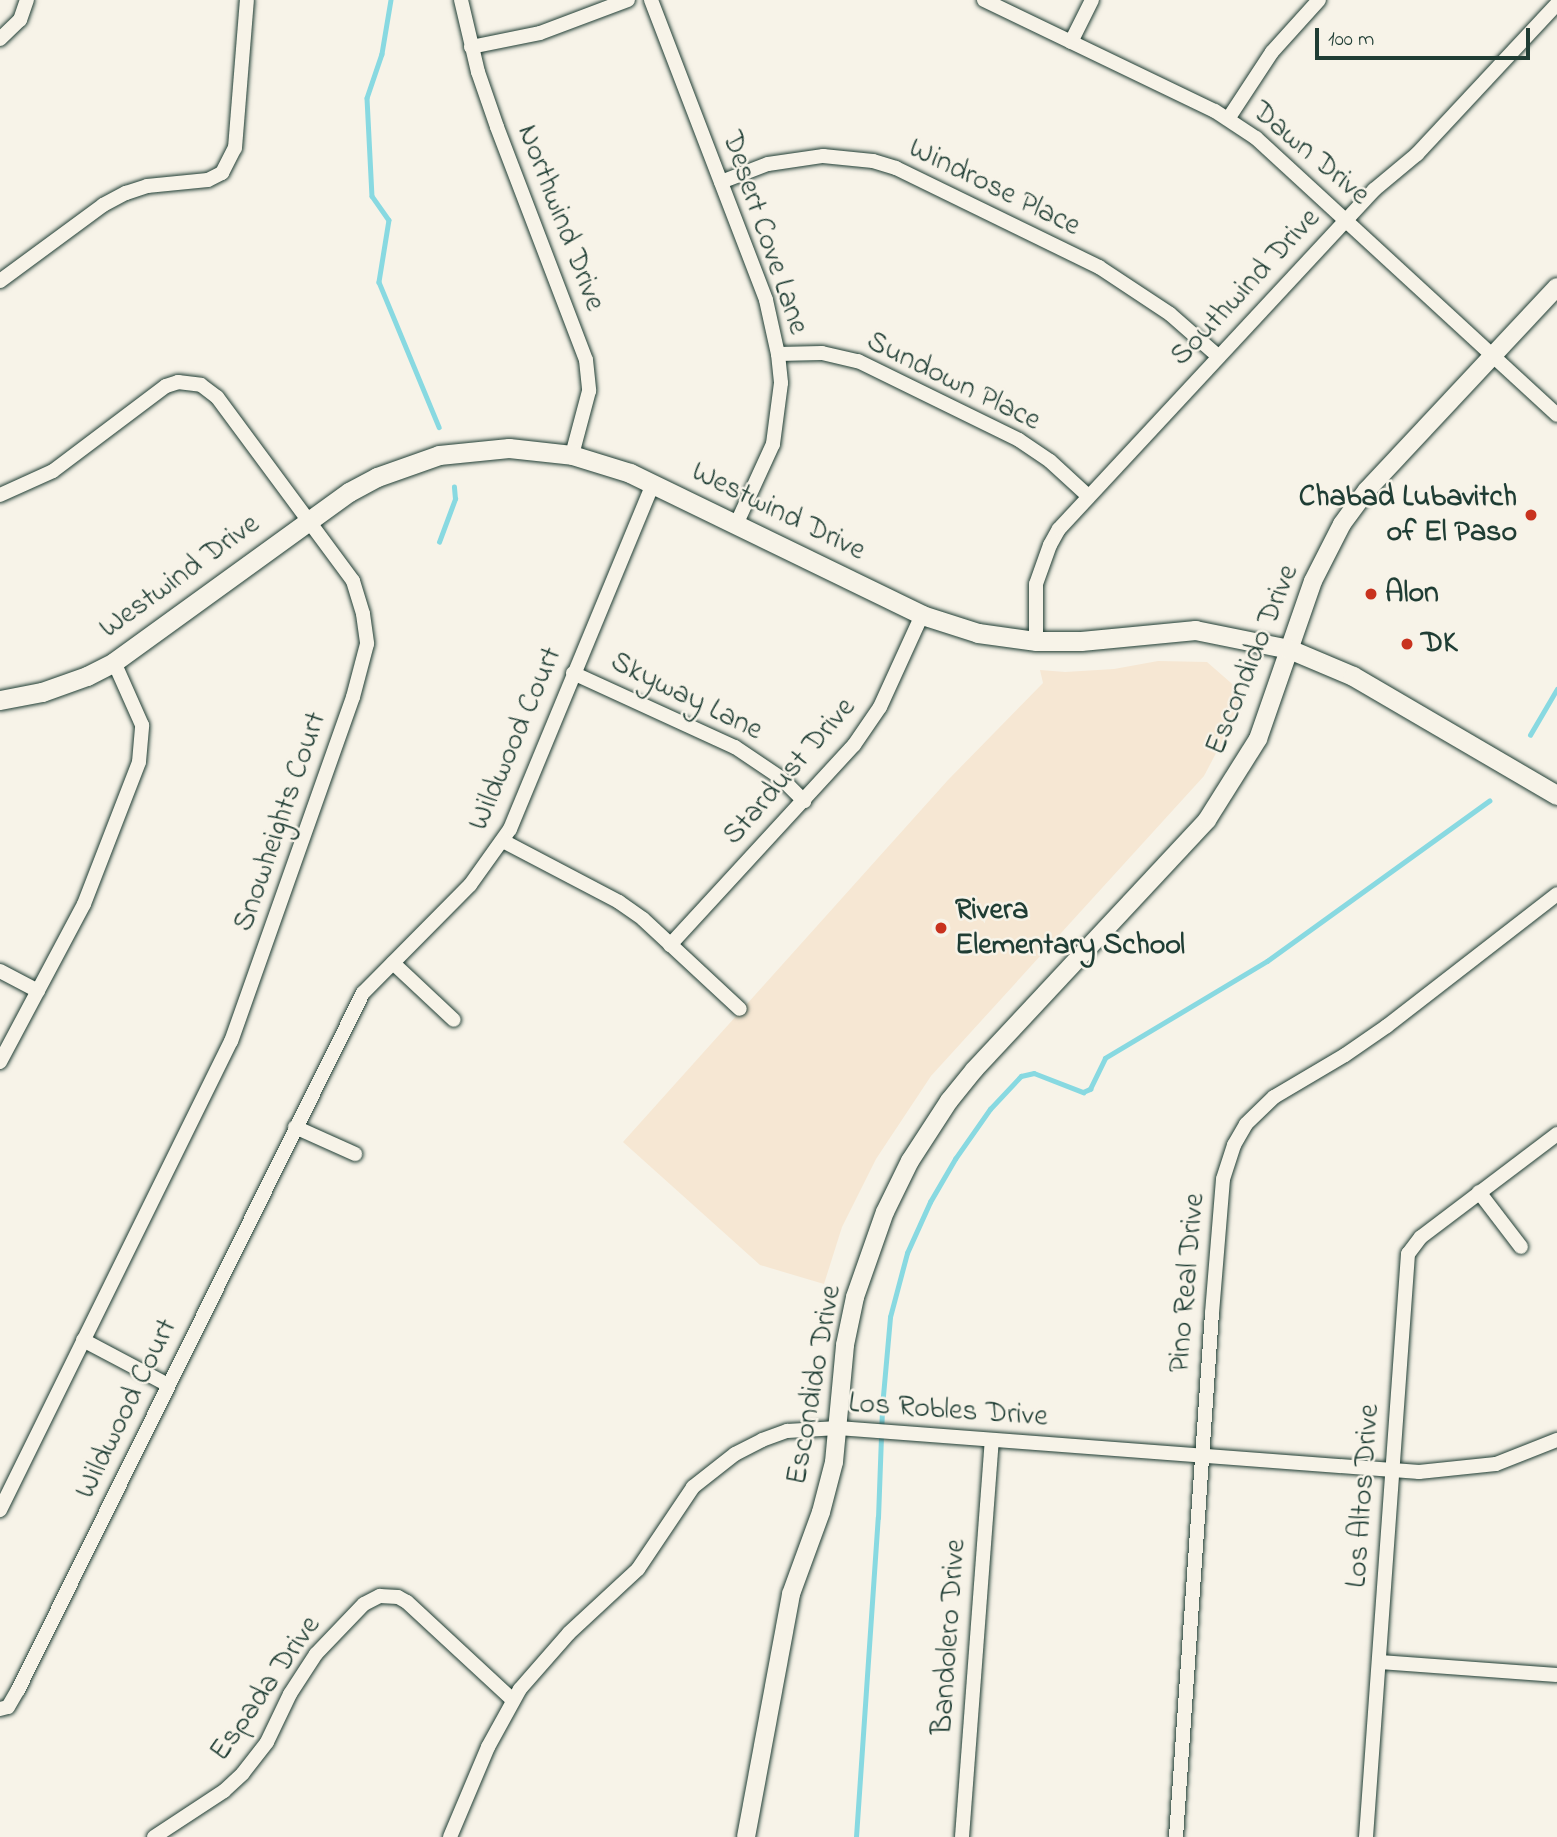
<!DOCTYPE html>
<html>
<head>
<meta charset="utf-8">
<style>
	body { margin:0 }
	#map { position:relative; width:1557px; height:1837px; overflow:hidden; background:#f7f3e8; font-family:"Indie Flower",sans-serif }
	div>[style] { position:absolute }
	.built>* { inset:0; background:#f6e7d3 }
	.stream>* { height:4.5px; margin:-2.25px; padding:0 2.25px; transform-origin:2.25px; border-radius:2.25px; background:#88d9e1 }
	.roads { filter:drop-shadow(0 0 2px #1f3d34) drop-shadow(0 0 2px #1f3d34) }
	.minor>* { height:14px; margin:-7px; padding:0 7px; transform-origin:7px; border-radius:7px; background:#f7f3e8 }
	.tertiary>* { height:18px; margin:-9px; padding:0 9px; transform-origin:9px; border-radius:9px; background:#f7f3e8 }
	.secondary>* { height:19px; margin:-9.5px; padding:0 9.5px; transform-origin:9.5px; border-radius:9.5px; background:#f7f3e8 }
	.dots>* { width:19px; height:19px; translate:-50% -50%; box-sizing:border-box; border:4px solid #f7f3e8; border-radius:50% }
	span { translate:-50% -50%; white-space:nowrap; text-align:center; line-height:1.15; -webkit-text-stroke:5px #f7f3e8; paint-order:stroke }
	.street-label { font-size:30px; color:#1f3d34 }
	.poi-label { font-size:30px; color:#1f3d34; font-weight:700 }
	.right { translate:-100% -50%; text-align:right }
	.left { translate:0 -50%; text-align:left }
	.scale { position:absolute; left:1315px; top:28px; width:215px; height:32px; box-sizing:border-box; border:4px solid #1f3d34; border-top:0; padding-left:9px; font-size:21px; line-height:24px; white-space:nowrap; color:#1f3d34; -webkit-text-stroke:5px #f7f3e8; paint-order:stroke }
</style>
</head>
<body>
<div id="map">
	<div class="built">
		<div style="clip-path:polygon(1158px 661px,1207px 662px,1246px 696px,1204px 776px,931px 1076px,876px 1159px,842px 1227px,824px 1284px,760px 1265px,623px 1142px,948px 780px,1043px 683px,1040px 670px,1065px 672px,1114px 669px)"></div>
	</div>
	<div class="stream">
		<div style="left:391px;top:0;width:55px;rotate:99.5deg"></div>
		<div style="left:382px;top:54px;width:46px;rotate:108.8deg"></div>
		<div style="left:367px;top:98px;width:98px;rotate:87.1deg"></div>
		<div style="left:372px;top:196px;width:29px;rotate:55deg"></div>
		<div style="left:389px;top:220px;width:63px;rotate:99.2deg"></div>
		<div style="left:379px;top:282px;width:157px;rotate:67.5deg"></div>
		<div style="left:439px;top:542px;width:46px;rotate:-69.6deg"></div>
		<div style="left:455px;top:499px;width:12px;rotate:-95deg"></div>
		<div style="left:1530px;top:735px;width:53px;rotate:-59.6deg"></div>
		<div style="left:856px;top:1837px;width:320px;rotate:-86.1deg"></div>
		<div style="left:878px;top:1518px;width:111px;rotate:-87.9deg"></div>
		<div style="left:882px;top:1407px;width:90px;rotate:-84.9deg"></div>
		<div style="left:890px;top:1317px;width:66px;rotate:-75.1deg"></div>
		<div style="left:907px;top:1253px;width:56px;rotate:-65.7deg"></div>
		<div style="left:930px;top:1202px;width:50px;rotate:-59.8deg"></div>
		<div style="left:955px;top:1159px;width:61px;rotate:-55deg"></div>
		<div style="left:990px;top:1109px;width:45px;rotate:-46.8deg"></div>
		<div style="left:1021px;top:1076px;width:13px;rotate:-13deg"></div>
		<div style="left:1034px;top:1073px;width:53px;rotate:21.2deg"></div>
		<div style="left:1083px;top:1092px;width:8px;rotate:-23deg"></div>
		<div style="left:1090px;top:1089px;width:34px;rotate:-64deg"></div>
		<div style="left:1105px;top:1058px;width:189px;rotate:-30.9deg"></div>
		<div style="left:1267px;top:961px;width:274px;rotate:-35.8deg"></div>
	</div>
	<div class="roads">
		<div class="minor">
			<div style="left:461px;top:0;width:74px;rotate:76.7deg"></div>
			<div style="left:478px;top:72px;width:58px;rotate:70.9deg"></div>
			<div style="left:497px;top:127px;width:249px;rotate:69.1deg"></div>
			<div style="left:586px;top:360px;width:31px;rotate:84deg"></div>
			<div style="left:589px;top:391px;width:66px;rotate:104.9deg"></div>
			<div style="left:651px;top:0;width:321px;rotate:69deg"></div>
			<div style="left:766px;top:300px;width:55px;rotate:77.5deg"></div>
			<div style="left:778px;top:354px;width:29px;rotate:84deg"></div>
			<div style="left:781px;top:383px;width:62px;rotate:97.5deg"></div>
			<div style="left:773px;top:444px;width:89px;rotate:114.6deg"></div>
			<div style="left:984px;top:0;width:256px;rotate:25.7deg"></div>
			<div style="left:1215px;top:111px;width:49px;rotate:33.4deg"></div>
			<div style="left:1256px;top:138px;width:409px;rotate:42.6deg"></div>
			<div style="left:0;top:39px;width:28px;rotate:-44deg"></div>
			<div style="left:20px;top:20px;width:21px;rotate:-71deg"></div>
			<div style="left:1071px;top:42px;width:47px;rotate:-63.4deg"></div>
			<div style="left:471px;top:47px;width:70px;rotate:-11.5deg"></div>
			<div style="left:540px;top:33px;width:94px;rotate:-20.6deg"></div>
			<div style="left:1228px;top:119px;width:80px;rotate:-56.7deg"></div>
			<div style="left:1272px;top:52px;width:70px;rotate:-47.9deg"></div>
			<div style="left:721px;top:182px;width:50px;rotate:-21deg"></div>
			<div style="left:768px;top:164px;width:56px;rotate:-8.3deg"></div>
			<div style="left:823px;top:156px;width:50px;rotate:5.7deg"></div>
			<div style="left:873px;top:161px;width:24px;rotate:17deg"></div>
			<div style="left:896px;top:168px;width:226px;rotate:26deg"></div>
			<div style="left:1099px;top:267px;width:85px;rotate:33.5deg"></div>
			<div style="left:1170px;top:314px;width:64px;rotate:41.2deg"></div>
			<div style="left:0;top:281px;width:128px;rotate:-36.4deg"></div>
			<div style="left:103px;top:205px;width:26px;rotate:-28deg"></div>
			<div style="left:126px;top:193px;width:22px;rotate:-18deg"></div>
			<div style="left:147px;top:186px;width:61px;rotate:-5.6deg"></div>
			<div style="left:208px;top:180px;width:16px;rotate:-27deg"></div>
			<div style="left:222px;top:173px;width:28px;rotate:-63deg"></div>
			<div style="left:235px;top:148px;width:148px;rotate:-85.4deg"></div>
			<div style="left:778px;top:354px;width:44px;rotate:-1.3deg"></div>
			<div style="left:822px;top:353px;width:37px;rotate:13deg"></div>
			<div style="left:858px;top:361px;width:179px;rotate:26.1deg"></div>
			<div style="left:1019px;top:440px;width:37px;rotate:34deg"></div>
			<div style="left:1050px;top:461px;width:52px;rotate:42.6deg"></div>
			<div style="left:0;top:495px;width:58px;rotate:-24.4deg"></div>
			<div style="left:53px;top:471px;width:141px;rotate:-37deg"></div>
			<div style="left:166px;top:386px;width:13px;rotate:-18deg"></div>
			<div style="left:178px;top:382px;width:23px;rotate:7deg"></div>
			<div style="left:201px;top:385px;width:20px;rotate:37deg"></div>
			<div style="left:217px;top:397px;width:229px;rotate:53.5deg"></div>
			<div style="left:353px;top:581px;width:34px;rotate:73deg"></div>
			<div style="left:363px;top:614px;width:30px;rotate:82deg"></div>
			<div style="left:367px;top:644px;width:55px;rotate:104.8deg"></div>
			<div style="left:353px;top:697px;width:365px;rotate:109.5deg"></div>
			<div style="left:231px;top:1041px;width:523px;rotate:116.22deg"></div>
			<div style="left:1036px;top:641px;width:57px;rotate:-90deg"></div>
			<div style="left:1036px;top:584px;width:41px;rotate:-70.3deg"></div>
			<div style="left:1050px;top:545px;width:18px;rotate:-61deg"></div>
			<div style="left:1059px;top:529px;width:463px;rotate:-47.1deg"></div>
			<div style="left:1374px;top:190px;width:56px;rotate:-39.9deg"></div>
			<div style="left:1417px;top:154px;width:205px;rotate:-47deg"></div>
			<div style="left:573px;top:673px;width:178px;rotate:24.6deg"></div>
			<div style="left:735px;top:747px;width:55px;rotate:34deg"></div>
			<div style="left:781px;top:778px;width:33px;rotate:45deg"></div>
			<div style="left:503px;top:841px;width:131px;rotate:27.7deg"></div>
			<div style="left:619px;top:902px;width:29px;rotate:35deg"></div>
			<div style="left:643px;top:919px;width:132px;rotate:42.9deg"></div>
			<div style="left:670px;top:945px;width:272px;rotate:-47.4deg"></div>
			<div style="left:854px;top:745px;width:46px;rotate:-55.6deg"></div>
			<div style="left:880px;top:707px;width:101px;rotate:-65.5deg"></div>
			<div style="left:393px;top:963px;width:83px;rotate:43.1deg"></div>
			<div style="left:0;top:971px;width:43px;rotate:27.8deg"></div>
			<div style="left:0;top:1062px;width:179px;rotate:-62deg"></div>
			<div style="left:84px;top:904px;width:152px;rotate:-68.8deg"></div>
			<div style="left:139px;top:762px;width:37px;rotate:-85deg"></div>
			<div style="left:142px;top:725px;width:69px;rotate:-114deg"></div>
			<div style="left:295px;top:1127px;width:66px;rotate:24.2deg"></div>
			<div style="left:1479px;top:1192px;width:69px;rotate:52.6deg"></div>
			<div style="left:83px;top:1340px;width:96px;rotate:27.9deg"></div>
			<div style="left:1380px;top:1662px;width:177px;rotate:4.2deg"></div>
			<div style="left:0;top:1709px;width:8px;rotate:-14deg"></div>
			<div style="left:8px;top:1707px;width:20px;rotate:-60deg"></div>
			<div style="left:18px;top:1690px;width:778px;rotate:-63.67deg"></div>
			<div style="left:363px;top:993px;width:152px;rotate:-45.3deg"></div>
			<div style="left:470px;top:885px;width:69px;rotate:-54.5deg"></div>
			<div style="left:510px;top:829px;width:373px;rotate:-67.5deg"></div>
			<div style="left:154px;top:1837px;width:84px;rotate:-33.3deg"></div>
			<div style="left:224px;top:1791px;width:26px;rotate:-43deg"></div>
			<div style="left:243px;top:1773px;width:39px;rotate:-52deg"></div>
			<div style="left:267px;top:1742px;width:53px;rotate:-64.4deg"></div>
			<div style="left:290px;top:1694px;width:48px;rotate:-57deg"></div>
			<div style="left:316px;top:1654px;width:69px;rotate:-46.2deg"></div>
			<div style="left:364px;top:1604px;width:18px;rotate:-27deg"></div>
			<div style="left:380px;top:1596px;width:18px;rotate:3deg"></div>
			<div style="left:398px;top:1597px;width:10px;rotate:29deg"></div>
			<div style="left:407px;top:1602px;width:144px;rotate:42.8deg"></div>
			<div style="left:450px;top:1837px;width:98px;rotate:-67.1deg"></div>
			<div style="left:488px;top:1747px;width:66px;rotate:-61.1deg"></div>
			<div style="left:520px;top:1689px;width:74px;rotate:-48.8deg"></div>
			<div style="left:569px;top:1633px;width:94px;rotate:-42.8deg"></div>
			<div style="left:638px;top:1569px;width:99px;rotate:-56.1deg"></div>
			<div style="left:693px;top:1487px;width:53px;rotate:-38.2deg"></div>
			<div style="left:735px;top:1454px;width:30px;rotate:-27deg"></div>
			<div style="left:762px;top:1440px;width:27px;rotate:-20deg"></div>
			<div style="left:787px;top:1431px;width:51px;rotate:-3.4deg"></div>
			<div style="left:838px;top:1428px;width:583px;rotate:4.33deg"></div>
			<div style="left:1419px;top:1472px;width:77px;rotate:-5.9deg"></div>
			<div style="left:1496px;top:1464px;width:66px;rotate:-21.5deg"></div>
			<div style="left:962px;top:1837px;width:397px;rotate:-85.7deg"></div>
			<div style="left:1176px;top:1837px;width:525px;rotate:-86.07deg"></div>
			<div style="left:1212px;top:1313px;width:134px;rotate:-85.3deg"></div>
			<div style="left:1223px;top:1179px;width:36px;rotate:-72deg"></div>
			<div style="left:1234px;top:1145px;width:24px;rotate:-60deg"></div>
			<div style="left:1246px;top:1124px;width:39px;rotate:-44deg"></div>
			<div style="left:1274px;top:1097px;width:82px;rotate:-30.6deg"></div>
			<div style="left:1345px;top:1055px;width:51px;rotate:-34.6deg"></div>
			<div style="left:1387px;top:1026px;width:215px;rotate:-37.8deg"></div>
			<div style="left:1366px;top:1837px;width:585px;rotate:-85.88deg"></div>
			<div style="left:1408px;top:1254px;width:21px;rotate:-53deg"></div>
			<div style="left:1421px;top:1237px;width:171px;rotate:-37.1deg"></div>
		</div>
		<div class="tertiary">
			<div style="left:746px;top:1837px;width:247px;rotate:-79.5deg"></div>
			<div style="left:791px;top:1594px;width:87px;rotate:-69.9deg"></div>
			<div style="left:821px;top:1512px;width:52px;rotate:-75.4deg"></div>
			<div style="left:834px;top:1462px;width:118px;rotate:-84.6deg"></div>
			<div style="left:845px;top:1345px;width:49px;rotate:-78.2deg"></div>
			<div style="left:855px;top:1297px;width:90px;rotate:-70.6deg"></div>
			<div style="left:885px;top:1212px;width:57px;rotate:-63.9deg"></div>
			<div style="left:910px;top:1161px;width:72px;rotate:-57deg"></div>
			<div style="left:949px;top:1101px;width:40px;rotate:-51deg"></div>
			<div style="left:974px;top:1070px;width:342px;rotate:-47deg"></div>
			<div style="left:1207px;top:820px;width:96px;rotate:-57.8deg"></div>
			<div style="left:1258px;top:739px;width:167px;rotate:-70.8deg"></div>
			<div style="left:1313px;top:581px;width:64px;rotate:-63deg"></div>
			<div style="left:1342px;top:524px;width:42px;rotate:-53.7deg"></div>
			<div style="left:1367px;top:490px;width:278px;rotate:-46.9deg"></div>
		</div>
		<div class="secondary">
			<div style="left:0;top:700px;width:43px;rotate:-10.8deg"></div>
			<div style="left:42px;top:692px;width:48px;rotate:-19.6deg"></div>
			<div style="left:87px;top:676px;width:30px;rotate:-27deg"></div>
			<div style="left:114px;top:662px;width:290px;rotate:-35.9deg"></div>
			<div style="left:349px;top:492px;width:32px;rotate:-28deg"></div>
			<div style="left:377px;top:477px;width:66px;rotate:-19.5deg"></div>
			<div style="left:439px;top:455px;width:70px;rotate:-5.7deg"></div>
			<div style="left:509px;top:448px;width:63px;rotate:6.3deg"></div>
			<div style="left:572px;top:455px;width:61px;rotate:17.2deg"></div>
			<div style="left:630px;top:473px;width:325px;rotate:25.9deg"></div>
			<div style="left:922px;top:615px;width:59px;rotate:17.8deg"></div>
			<div style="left:978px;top:633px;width:59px;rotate:7.9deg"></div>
			<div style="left:1036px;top:641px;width:45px"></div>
			<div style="left:1081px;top:641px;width:115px;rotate:-5.5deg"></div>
			<div style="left:1195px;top:630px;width:96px;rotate:11.4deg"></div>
			<div style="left:1289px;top:649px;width:69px;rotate:22.9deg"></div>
			<div style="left:1353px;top:676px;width:236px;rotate:30.3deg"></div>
		</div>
	</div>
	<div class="dots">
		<div style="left:1531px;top:515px;background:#c8321e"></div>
		<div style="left:1371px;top:594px;background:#c8321e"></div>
		<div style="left:1407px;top:644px;background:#c8321e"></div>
		<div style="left:941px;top:928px;background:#c8321e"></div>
	</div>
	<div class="street-label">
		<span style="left:1310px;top:154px;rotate:40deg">Dawn Drive</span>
		<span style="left:994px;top:188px;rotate:26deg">Windrose Place</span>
		<span style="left:560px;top:218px;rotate:69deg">Northwind Drive</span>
		<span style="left:764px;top:233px;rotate:71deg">Desert Cove Lane</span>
		<span style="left:1246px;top:288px;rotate:-47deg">Southwind Drive</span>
		<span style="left:953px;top:382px;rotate:26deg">Sundown Place</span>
		<span style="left:778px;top:512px;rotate:26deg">Westwind Drive</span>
		<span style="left:180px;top:577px;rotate:-36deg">Westwind Drive</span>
		<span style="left:1253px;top:660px;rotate:-68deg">Escondido Drive</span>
		<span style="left:686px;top:697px;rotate:26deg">Skyway Lane</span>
		<span style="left:516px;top:739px;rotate:-67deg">Wildwood Court</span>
		<span style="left:790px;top:772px;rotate:-49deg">Stardust Drive</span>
		<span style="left:281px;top:822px;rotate:-71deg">Snowheights Court</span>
		<span style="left:1188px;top:1283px;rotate:-85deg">Pino Real Drive</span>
		<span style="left:815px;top:1385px;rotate:-80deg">Escondido Drive</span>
		<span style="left:127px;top:1409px;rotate:-64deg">Wildwood Court</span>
		<span style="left:948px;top:1411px;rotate:4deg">Los Robles Drive</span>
		<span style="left:1364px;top:1496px;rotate:-86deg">Los Altos Drive</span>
		<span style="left:950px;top:1637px;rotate:-86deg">Bandolero Drive</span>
		<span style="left:266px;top:1689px;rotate:-55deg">Espada Drive</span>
	</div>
	<div class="poi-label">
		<span class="right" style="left:1517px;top:515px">Chabad Lubavitch<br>of El Paso</span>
		<span class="left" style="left:1385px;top:594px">Alon</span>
		<span class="left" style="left:1421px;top:644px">DK</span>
		<span class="left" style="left:955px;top:928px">Rivera<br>Elementary School</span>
	</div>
	<div class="scale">100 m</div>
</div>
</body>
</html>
